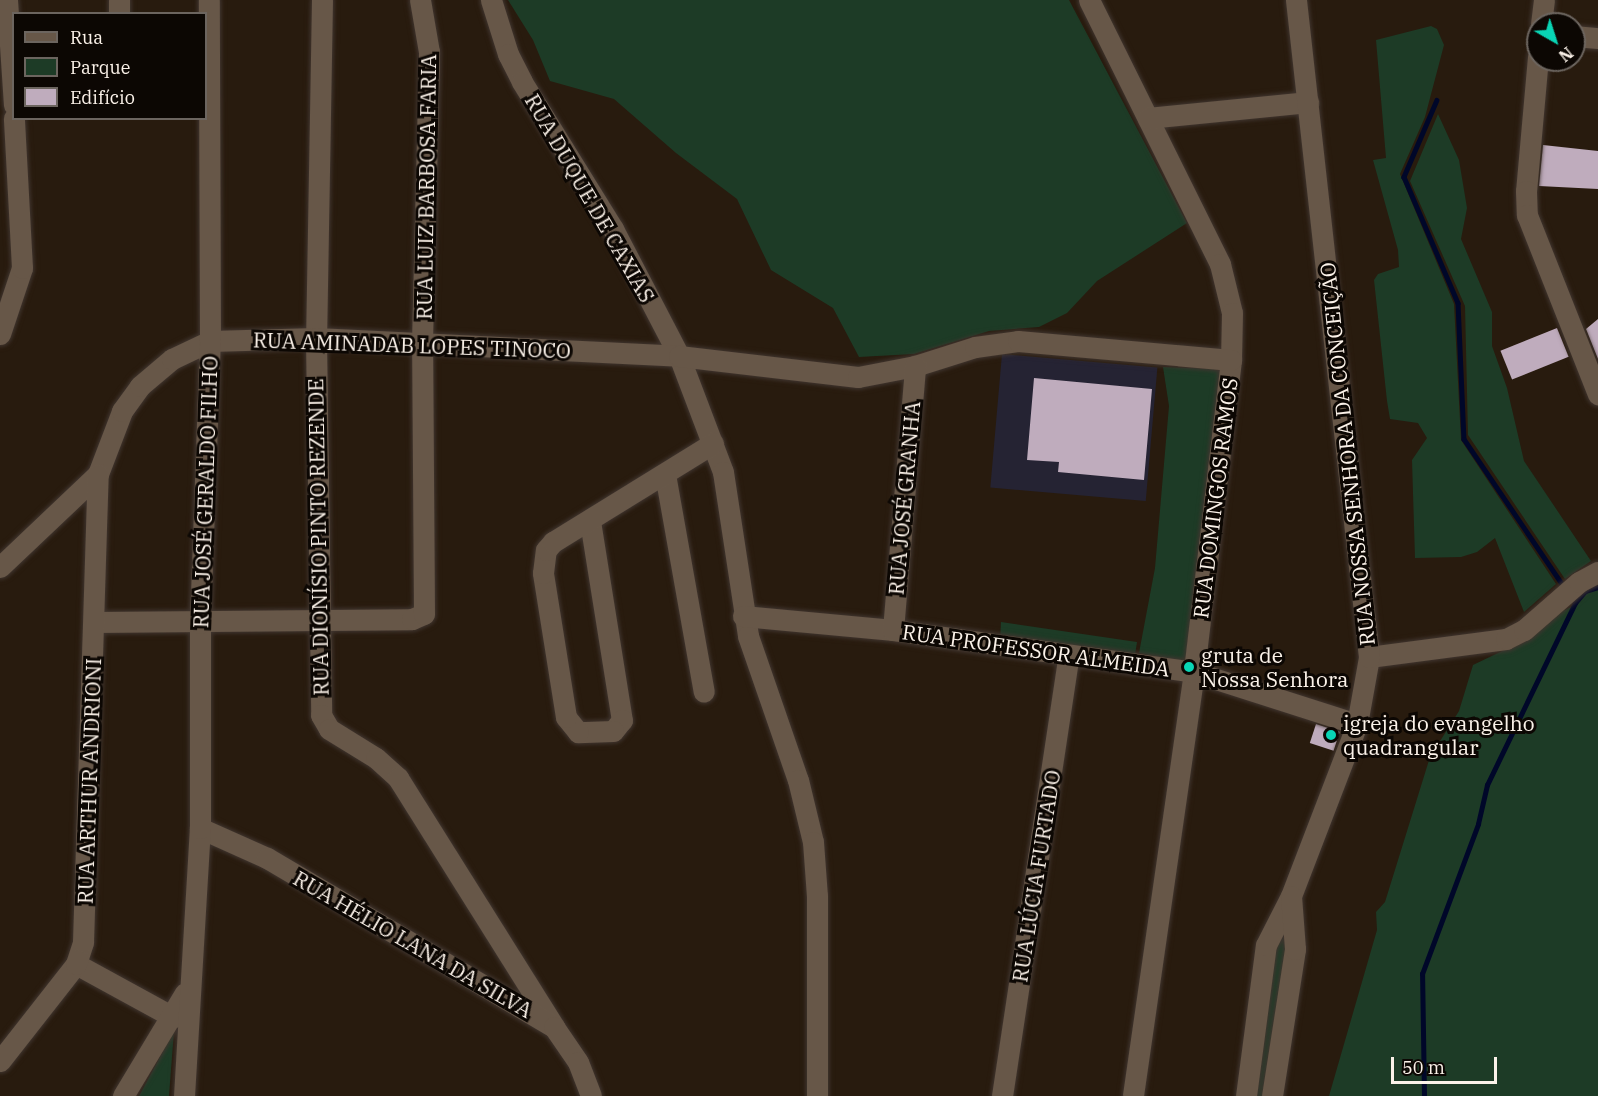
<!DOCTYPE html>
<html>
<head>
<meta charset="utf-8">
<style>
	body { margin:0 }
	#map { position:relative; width:1598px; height:1096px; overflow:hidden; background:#281b0e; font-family:"IBM Plex Serif",serif }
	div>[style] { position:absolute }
	.education>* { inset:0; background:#252333; transform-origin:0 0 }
	.green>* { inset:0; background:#1d3b26 }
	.stream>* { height:4.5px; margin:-2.25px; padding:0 2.25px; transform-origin:2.25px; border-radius:2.25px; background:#000729 }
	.building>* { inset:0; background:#bfacbd; transform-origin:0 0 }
	.roads { filter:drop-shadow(0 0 2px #40352f) drop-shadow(0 0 2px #40352f) }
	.minor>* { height:21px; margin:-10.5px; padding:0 10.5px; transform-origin:10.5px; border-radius:10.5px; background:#675748 }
	.dots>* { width:16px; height:16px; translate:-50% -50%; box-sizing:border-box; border:3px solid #0c0703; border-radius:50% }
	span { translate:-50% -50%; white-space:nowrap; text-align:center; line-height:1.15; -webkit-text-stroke:6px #0c0703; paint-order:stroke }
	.street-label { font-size:21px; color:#fbf2e9 }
	.poi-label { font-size:21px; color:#fbf2e9 }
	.left { translate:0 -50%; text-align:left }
	.legend { position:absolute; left:12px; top:12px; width:195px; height:108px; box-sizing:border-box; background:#0c0703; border:2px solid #6c655f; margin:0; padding:8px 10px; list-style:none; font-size:18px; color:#fbf2e9 }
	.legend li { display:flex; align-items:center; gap:12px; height:30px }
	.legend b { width:30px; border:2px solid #6c655f }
	.north { position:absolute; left:1526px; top:12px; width:60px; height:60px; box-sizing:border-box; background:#0c0703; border:2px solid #6c655f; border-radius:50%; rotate:141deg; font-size:16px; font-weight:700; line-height:24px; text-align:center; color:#fbf2e9 }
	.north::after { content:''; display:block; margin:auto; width:21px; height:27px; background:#09d5b5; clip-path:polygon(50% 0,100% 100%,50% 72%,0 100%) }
	.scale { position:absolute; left:1391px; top:1057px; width:106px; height:27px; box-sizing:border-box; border:3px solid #fbf2e9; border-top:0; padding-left:8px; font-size:18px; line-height:21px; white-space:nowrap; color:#fbf2e9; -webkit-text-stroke:4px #0c0703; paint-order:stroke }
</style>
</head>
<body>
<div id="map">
	<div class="education">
		<div style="left:1002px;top:354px;width:156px;height:134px;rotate:5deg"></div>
	</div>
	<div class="green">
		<div style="clip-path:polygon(508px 0,1069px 0,1187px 223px,1097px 281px,1067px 313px,1039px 327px,989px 331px,914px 354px,859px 357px,833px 308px,771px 270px,737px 199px,676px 153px,614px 99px,550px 81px,533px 40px)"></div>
		<div style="clip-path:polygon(1431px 26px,1437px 29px,1444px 45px,1425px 117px,1400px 174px,1454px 304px,1461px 440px,1556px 584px,1524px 612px,1495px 538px,1477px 552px,1461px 557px,1415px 558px,1412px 460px,1427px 438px,1418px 423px,1390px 419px,1387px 401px,1374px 280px,1378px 274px,1399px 267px,1398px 250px,1373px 160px,1386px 158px,1376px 40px)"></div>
		<div style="clip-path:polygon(1438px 114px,1459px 160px,1467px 208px,1461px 239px,1492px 312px,1492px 346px,1507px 388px,1524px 461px,1591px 561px,1565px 579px,1468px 435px,1465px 306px,1410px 181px)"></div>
		<div style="clip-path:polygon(1163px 367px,1222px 369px,1189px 664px,1139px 653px,1155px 568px,1169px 406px)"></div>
		<div style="clip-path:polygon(1598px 583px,1598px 1096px,1329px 1096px,1377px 930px,1376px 912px,1385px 902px,1430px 757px,1459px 711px,1473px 665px,1527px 639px,1557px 614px,1577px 604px,1577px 590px)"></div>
		<div style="clip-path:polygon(1001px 622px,1137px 642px,1135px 655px,1000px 641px)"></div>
		<div style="clip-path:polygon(1290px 909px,1269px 1096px,1255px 1096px,1276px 934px)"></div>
		<div style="clip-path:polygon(174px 1031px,169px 1096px,139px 1096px)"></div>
	</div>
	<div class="stream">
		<div style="left:1437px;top:100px;width:84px;rotate:113.2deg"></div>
		<div style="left:1404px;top:177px;width:137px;rotate:66.8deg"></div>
		<div style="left:1458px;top:303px;width:136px;rotate:87.5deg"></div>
		<div style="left:1464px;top:439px;width:180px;rotate:55.9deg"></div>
		<div style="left:1575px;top:603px;width:16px;rotate:-50deg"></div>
		<div style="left:1585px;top:591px;width:14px;rotate:-17deg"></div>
		<div style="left:1424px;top:1096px;width:122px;rotate:-90.9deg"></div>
		<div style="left:1422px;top:974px;width:160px;rotate:-69.5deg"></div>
		<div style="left:1478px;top:824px;width:40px;rotate:-77deg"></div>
		<div style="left:1487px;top:785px;width:202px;rotate:-64.2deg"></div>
		<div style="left:1575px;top:603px;width:7px;rotate:-117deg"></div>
	</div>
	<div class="building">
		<div style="clip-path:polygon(1543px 145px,1598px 151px,1598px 189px,1539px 186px)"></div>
		<div style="clip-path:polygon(1598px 319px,1598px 359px,1586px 329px)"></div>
		<div style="left:1557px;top:328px;width:31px;height:61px;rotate:68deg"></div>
		<div style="clip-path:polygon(1034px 378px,1152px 389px,1144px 480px,1058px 472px,1059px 462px,1027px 460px)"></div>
		<div style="left:1316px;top:724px;width:25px;height:20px;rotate:18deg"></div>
	</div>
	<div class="roads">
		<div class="minor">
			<div style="left:7px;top:0;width:105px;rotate:86.2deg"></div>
			<div style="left:119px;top:0;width:14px;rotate:90deg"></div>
			<div style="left:322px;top:0;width:338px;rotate:91deg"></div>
			<div style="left:316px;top:338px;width:377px;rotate:89.2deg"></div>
			<div style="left:321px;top:715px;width:16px;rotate:60deg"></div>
			<div style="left:329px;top:729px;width:55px;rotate:31.7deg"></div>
			<div style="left:376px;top:758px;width:30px;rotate:42deg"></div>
			<div style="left:398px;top:778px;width:294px;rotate:57.9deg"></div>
			<div style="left:491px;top:0;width:57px;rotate:72.5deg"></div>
			<div style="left:508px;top:54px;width:31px;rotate:63deg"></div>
			<div style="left:522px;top:82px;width:173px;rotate:58.2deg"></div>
			<div style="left:613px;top:229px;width:143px;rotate:62.5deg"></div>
			<div style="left:679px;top:356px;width:124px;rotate:69.2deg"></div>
			<div style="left:723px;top:472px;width:166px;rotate:81.3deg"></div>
			<div style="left:748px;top:636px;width:152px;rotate:70.9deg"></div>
			<div style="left:798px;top:780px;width:64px;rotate:76.4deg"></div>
			<div style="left:813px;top:842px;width:54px;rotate:85.8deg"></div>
			<div style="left:817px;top:896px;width:200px;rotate:90deg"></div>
			<div style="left:1089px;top:0;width:295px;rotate:63.6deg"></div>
			<div style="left:1220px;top:264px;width:50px;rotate:76.2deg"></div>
			<div style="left:1232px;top:313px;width:47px;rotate:91.2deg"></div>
			<div style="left:1231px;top:360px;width:314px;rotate:96.8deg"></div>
			<div style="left:1194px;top:672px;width:428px;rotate:98.2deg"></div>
			<div style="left:1541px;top:24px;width:24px;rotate:-83deg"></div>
			<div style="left:1574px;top:36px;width:24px;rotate:5deg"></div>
			<div style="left:1538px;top:57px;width:135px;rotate:95.1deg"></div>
			<div style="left:1526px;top:191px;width:24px;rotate:88deg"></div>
			<div style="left:1527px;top:215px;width:193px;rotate:68.4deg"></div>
			<div style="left:1148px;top:118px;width:161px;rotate:-5.7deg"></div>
			<div style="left:0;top:334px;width:70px;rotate:-71.6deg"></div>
			<div style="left:22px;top:268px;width:150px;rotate:-93.1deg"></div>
			<div style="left:665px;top:474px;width:221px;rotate:79.9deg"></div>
			<div style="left:590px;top:521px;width:202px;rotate:80.9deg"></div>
			<div style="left:622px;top:720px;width:14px;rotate:129deg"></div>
			<div style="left:613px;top:731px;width:35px;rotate:178deg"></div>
			<div style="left:578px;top:732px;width:19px;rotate:-129deg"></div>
			<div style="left:566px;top:717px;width:146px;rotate:-99.1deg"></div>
			<div style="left:543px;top:573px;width:23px;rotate:-83deg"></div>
			<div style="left:546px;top:550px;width:11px;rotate:-49deg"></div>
			<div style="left:553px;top:542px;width:188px;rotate:-31.7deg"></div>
			<div style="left:0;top:567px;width:135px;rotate:-43.5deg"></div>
			<div style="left:98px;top:474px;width:67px;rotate:-69.1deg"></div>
			<div style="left:122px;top:411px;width:31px;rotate:-54deg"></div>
			<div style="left:140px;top:386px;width:42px;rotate:-40.2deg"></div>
			<div style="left:172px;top:359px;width:42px;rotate:-25.3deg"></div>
			<div style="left:210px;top:341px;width:106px;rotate:-1.6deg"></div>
			<div style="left:316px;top:338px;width:363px;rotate:2.8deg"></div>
			<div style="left:679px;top:356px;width:180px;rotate:6.7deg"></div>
			<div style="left:858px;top:377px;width:58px;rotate:-10.9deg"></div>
			<div style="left:915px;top:366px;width:63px;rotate:-17.6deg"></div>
			<div style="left:975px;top:347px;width:43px;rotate:-7.9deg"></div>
			<div style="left:1018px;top:341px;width:214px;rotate:5.1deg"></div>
			<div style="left:743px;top:616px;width:151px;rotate:5.3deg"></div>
			<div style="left:893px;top:630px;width:304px;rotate:7.9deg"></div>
			<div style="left:1194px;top:672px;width:171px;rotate:17.7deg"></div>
			<div style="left:94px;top:622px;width:318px;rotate:-0.5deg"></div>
			<div style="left:412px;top:619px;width:13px;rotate:-23deg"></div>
			<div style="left:424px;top:614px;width:272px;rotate:-90.4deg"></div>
			<div style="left:422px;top:342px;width:290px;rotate:-88.6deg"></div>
			<div style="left:429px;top:52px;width:53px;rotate:-99.8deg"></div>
			<div style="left:893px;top:630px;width:265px;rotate:-85.2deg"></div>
			<div style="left:1369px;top:657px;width:138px;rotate:-7.5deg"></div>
			<div style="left:1506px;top:639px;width:20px;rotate:-27deg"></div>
			<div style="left:1524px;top:630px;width:73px;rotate:-41.1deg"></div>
			<div style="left:1579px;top:582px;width:21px;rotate:-28deg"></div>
			<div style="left:200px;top:828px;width:73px;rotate:24.1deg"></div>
			<div style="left:267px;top:858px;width:333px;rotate:30.5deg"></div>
			<div style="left:554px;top:1027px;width:42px;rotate:55.6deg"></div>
			<div style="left:578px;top:1062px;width:36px;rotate:69deg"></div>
			<div style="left:76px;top:964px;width:111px;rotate:28.7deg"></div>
			<div style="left:0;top:1061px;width:123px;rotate:-51.9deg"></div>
			<div style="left:76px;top:964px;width:23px;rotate:-72deg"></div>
			<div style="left:83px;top:942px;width:468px;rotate:-88.2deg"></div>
			<div style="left:123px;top:1096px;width:120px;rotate:-59deg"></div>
			<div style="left:184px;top:1096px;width:268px;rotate:-86.6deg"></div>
			<div style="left:200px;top:828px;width:205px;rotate:-90deg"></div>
			<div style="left:200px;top:623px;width:282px;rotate:-88deg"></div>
			<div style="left:210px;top:341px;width:341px;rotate:-90.2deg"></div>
			<div style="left:1002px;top:1096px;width:446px;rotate:-81.4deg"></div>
			<div style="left:1246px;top:1096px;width:152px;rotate:-82.5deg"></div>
			<div style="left:1266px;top:945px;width:55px;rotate:-63deg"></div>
			<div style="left:1291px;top:896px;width:184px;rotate:-69deg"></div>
			<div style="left:1357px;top:724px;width:68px;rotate:-79.8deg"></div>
			<div style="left:1369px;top:657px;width:661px;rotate:-96.34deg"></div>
			<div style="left:1272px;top:1096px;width:149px;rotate:-81.1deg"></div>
			<div style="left:1295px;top:949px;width:53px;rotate:-94.3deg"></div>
		</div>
	</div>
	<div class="dots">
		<div style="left:1189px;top:667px;background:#09d5b5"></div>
		<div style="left:1331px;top:735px;background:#09d5b5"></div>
	</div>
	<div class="street-label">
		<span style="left:426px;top:187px;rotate:-89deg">RUA LUIZ BARBOSA FARIA</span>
		<span style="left:590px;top:198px;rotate:60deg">RUA DUQUE DE CAXIAS</span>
		<span style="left:412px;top:345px;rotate:2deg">RUA AMINADAB LOPES TINOCO</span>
		<span style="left:1347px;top:454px;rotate:-96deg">RUA NOSSA SENHORA DA CONCEIÇÃO</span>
		<span style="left:205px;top:492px;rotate:-88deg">RUA JOSÉ GERALDO FILHO</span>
		<span style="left:904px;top:498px;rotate:-85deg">RUA JOSÉ GRANHA</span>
		<span style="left:1215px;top:498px;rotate:-83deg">RUA DOMINGOS RAMOS</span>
		<span style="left:318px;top:537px;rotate:-91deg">RUA DIONÍSIO PINTO REZENDE</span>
		<span style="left:1036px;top:650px;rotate:8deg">RUA PROFESSOR ALMEIDA</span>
		<span style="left:89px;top:781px;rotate:-88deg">RUA ARTHUR ANDRIONI</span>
		<span style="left:1036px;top:876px;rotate:-81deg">RUA LÚCIA FURTADO</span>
		<span style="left:413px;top:944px;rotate:30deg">RUA HÉLIO LANA DA SILVA</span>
	</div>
	<div class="poi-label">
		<span class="left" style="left:1201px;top:667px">gruta de<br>Nossa Senhora</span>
		<span class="left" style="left:1343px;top:735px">igreja do evangelho<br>quadrangular</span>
	</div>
	<ul class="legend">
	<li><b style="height:8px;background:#675748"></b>Rua</li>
	<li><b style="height:16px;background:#1d3b26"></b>Parque</li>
	<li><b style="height:16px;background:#bfacbd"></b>Edifício</li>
	</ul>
	<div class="north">N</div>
	<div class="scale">50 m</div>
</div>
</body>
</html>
